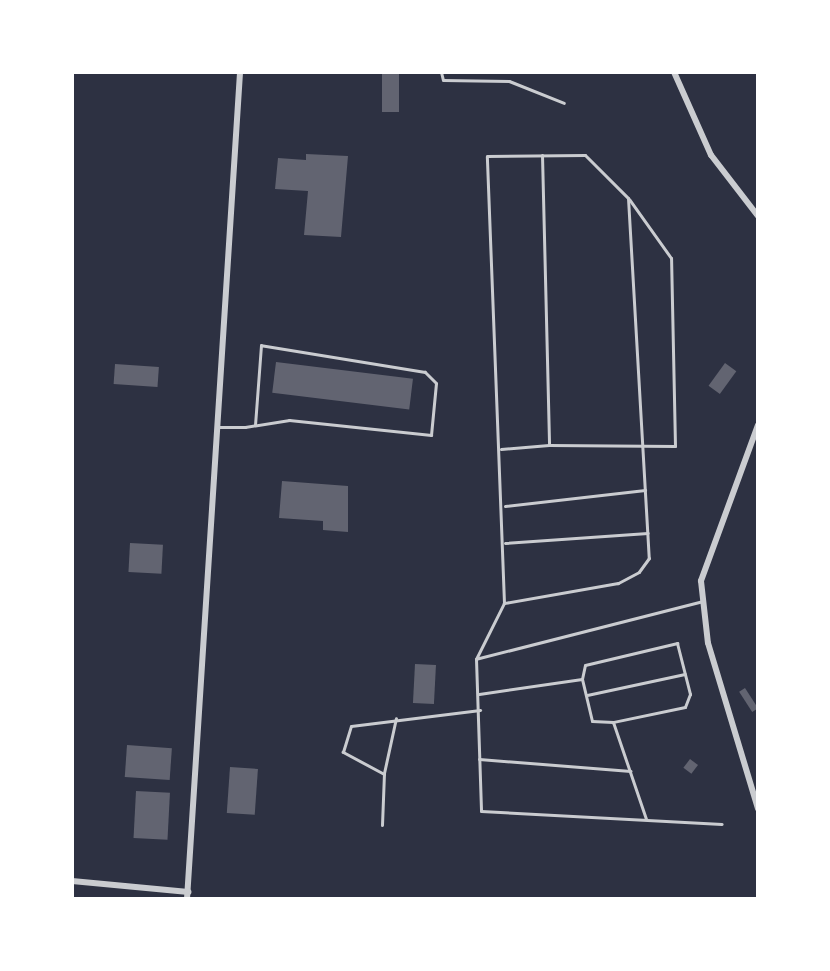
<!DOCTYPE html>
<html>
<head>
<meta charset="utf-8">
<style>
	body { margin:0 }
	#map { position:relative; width:830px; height:971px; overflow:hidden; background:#2d3142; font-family:"Roboto Condensed",sans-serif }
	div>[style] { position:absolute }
	.building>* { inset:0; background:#626471; transform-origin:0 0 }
	.service>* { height:3px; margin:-1.5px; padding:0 1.5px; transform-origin:1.5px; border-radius:1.5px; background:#caccd0 }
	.minor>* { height:6px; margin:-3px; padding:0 3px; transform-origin:3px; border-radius:3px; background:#caccd0 }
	span { translate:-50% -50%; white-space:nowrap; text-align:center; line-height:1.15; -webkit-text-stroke:7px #fff; paint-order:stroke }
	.frame { position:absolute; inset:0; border:74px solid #fff; pointer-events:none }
</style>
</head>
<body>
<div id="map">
	<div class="building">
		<div style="left:382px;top:72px;width:17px;height:40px"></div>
		<div style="clip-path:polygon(306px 154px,348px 156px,341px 237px,304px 235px,308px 191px,275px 189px,278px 158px,306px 160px)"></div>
		<div style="left:276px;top:362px;width:138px;height:31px;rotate:7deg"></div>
		<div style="left:725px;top:363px;width:14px;height:28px;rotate:36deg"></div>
		<div style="left:115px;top:364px;width:44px;height:20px;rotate:4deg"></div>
		<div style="clip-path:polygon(282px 481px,348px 486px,348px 532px,323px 530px,323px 521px,279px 518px)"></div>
		<div style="left:130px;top:543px;width:33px;height:29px;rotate:3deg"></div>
		<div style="left:415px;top:664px;width:21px;height:39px;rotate:3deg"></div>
		<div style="left:745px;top:688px;width:24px;height:7px;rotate:57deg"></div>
		<div style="left:127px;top:745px;width:45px;height:32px;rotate:4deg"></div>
		<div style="left:690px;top:759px;width:10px;height:11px;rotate:37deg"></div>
		<div style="left:230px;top:767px;width:28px;height:46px;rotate:4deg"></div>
		<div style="left:136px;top:791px;width:34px;height:47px;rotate:3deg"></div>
	</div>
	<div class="service">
		<div style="left:441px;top:72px;width:8px;rotate:76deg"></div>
		<div style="left:443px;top:80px;width:66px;rotate:0.9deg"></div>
		<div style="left:509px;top:81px;width:59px;rotate:21.8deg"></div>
		<div style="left:542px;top:155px;width:290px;rotate:88.6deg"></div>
		<div style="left:549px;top:445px;width:126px;rotate:0.5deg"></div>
		<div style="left:675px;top:446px;width:188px;rotate:-91.2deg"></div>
		<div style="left:671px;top:258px;width:72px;rotate:-125.4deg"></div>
		<div style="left:218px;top:427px;width:27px"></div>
		<div style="left:245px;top:427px;width:45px;rotate:-9deg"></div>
		<div style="left:289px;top:420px;width:143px;rotate:6deg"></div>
		<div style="left:431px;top:435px;width:52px;rotate:-84.5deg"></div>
		<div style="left:436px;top:383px;width:16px;rotate:-135deg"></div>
		<div style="left:425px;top:372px;width:166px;rotate:-170.7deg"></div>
		<div style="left:261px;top:345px;width:80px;rotate:94.3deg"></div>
		<div style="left:501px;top:449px;width:48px;rotate:-4.8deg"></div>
		<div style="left:505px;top:506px;width:141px;rotate:-6.5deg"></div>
		<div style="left:505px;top:543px;width:143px;rotate:-4deg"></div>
		<div style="left:703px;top:601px;width:234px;rotate:165.7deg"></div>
		<div style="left:476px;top:659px;width:152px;rotate:88.1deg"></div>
		<div style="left:481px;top:811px;width:241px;rotate:3.1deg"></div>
		<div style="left:476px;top:659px;width:63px;rotate:-63.4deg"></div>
		<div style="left:504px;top:603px;width:447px;rotate:-92.2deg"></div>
		<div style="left:487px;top:156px;width:98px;rotate:-0.6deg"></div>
		<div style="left:585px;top:155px;width:61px;rotate:45deg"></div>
		<div style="left:628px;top:198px;width:361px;rotate:86.7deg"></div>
		<div style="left:649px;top:558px;width:17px;rotate:126deg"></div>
		<div style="left:639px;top:572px;width:24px;rotate:152deg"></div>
		<div style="left:618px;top:583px;width:116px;rotate:170deg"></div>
		<div style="left:479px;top:694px;width:104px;rotate:-8.3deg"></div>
		<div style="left:587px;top:695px;width:100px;rotate:-12.1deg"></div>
		<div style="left:613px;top:722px;width:21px;rotate:-177deg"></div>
		<div style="left:592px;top:721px;width:43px;rotate:-103.4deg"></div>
		<div style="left:582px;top:679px;width:14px;rotate:-78deg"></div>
		<div style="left:585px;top:665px;width:95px;rotate:-13.4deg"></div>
		<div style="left:677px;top:643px;width:53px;rotate:75.7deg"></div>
		<div style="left:690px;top:694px;width:14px;rotate:111deg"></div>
		<div style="left:685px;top:707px;width:74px;rotate:168.2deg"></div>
		<div style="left:613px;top:722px;width:102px;rotate:71.2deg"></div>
		<div style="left:479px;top:759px;width:152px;rotate:4.5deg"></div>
		<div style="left:384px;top:773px;width:56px;rotate:-77.7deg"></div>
		<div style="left:382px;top:825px;width:51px;rotate:-87.8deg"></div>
		<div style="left:384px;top:774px;width:47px;rotate:-151.8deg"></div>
		<div style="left:343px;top:752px;width:27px;rotate:-73deg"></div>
		<div style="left:351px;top:726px;width:130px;rotate:-7.1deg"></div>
	</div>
	<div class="minor">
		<div style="left:674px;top:72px;width:91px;rotate:66deg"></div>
		<div style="left:711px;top:155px;width:77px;rotate:52.4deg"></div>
		<div style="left:758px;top:425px;width:166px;rotate:110.1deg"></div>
		<div style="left:701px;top:581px;width:62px;rotate:83.6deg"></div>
		<div style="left:708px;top:643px;width:173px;rotate:73.2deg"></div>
		<div style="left:72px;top:881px;width:117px;rotate:5.4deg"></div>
		<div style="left:187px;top:899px;width:829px;rotate:-86.33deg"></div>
	</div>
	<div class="frame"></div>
</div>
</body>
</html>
